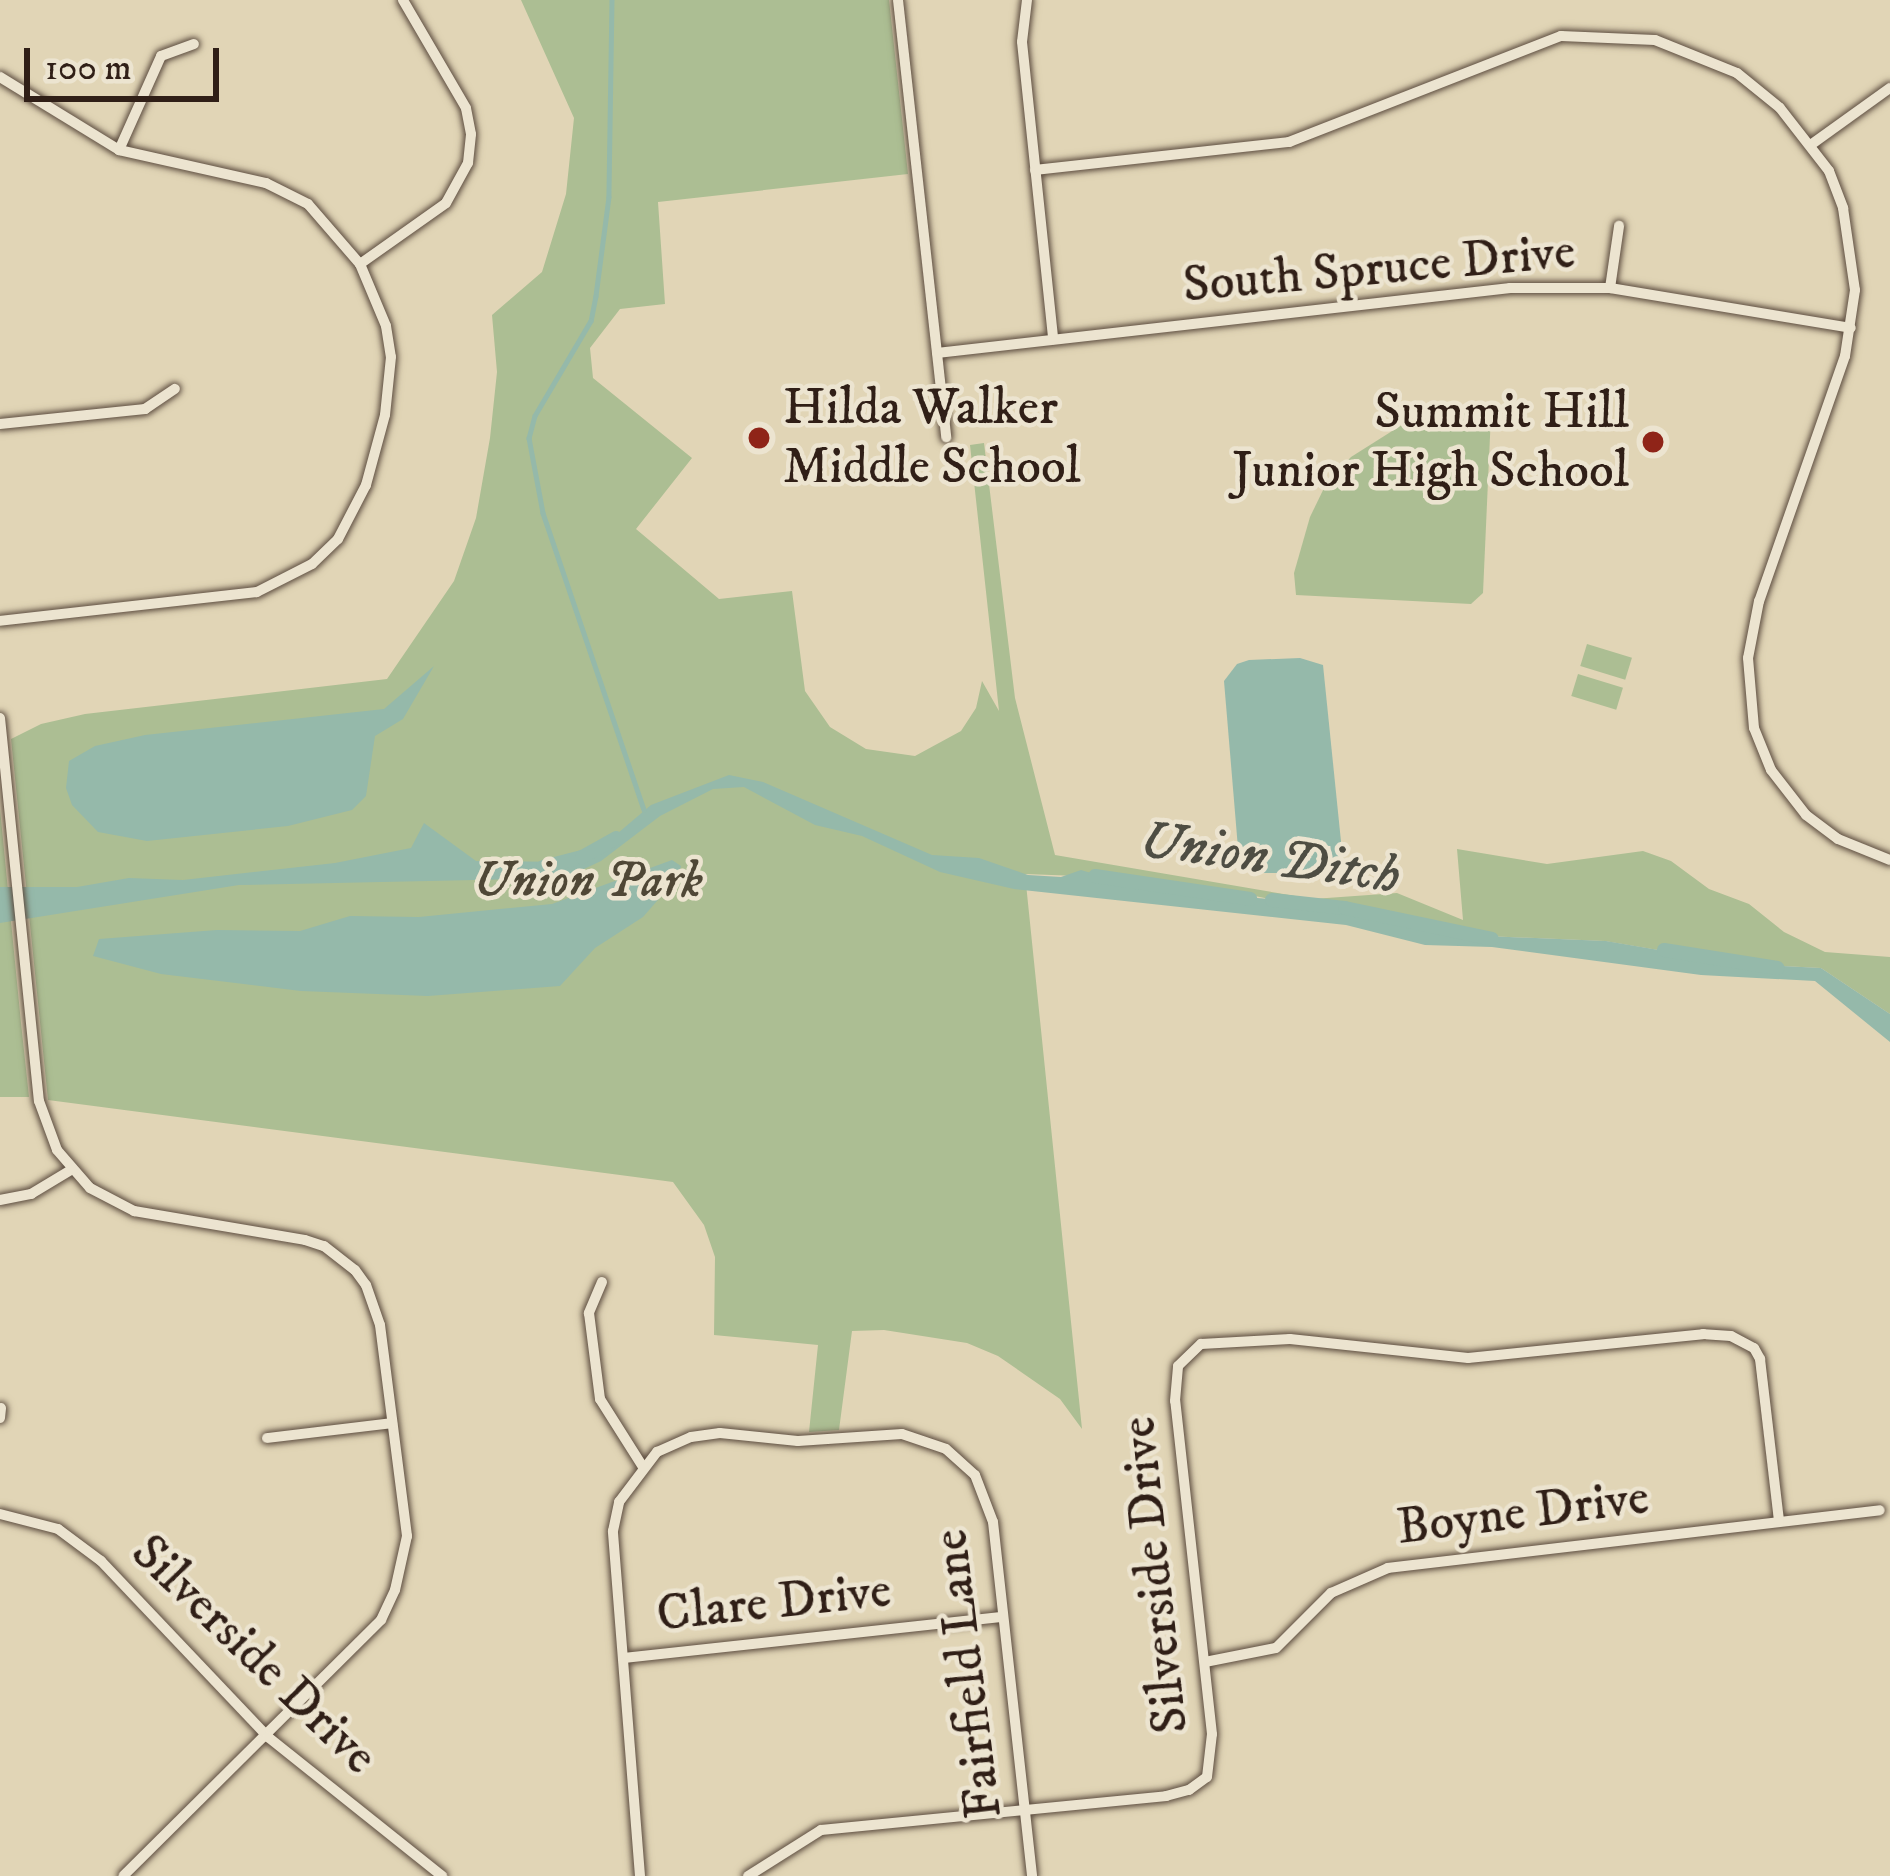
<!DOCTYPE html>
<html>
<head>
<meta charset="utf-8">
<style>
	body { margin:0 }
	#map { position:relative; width:1890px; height:1876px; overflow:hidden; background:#e1d5b6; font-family:"IM FELL DW Pica",serif }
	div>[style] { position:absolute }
	.green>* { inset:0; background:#acbe93; transform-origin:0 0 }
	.water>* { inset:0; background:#95b9aa }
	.stream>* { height:4.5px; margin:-2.25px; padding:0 2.25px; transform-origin:2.25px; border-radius:2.25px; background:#95b9aa }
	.canal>* { height:14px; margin:-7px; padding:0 7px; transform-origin:7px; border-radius:7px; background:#95b9aa }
	.roads { filter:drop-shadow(0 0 3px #5c4c3f) drop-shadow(0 0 3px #5c4c3f) }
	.street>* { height:10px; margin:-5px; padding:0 5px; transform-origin:5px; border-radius:5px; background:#ece4d0 }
	.dots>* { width:33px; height:33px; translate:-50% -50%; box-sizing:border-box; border:6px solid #ece4d0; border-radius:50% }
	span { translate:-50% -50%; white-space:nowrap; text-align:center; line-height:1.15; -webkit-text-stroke:9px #ece4d0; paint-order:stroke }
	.street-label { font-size:51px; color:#301f17 }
	.poi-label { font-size:51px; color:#301f17 }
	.left { translate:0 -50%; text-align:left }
	.right { translate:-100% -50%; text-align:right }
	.park-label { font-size:51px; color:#4f4736; font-style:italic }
	.water-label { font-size:54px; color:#4e4d43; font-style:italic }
	.scale { position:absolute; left:24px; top:48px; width:195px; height:54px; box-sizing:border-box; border:6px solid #301f17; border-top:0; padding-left:15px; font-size:36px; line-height:42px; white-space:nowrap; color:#301f17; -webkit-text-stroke:9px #ece4d0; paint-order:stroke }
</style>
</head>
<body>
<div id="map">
	<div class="green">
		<div style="clip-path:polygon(521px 0,889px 0,908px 174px,658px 202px,665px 304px,620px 309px,590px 348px,593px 378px,692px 458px,636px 529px,719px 599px,792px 591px,805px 691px,830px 727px,866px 749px,915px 756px,961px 731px,976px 708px,982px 681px,999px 711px,970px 445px,984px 443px,1015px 698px,1055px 855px,1313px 899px,1397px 893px,1463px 920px,1457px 849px,1547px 864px,1643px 851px,1671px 861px,1709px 889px,1749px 904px,1784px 932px,1825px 952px,1890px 957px,1890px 1014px,1821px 968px,1741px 964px,1605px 941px,1440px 934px,1245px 894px,1223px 898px,1140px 888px,1105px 877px,1025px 874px,1082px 1429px,1060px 1399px,998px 1356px,967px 1343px,884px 1330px,852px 1331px,839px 1430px,809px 1432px,818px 1345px,714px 1335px,715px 1257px,704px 1225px,673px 1182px,48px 1100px,11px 739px,41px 724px,85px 714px,387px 679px,454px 581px,476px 518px,490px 438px,497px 372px,492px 315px,542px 272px,566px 194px,574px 118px)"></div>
		<div style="clip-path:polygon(1465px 411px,1491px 414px,1483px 593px,1471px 604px,1296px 595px,1294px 573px,1310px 517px,1326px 484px,1351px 457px,1408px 421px)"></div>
		<div style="left:1587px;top:644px;width:47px;height:23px;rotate:17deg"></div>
		<div style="left:1578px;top:674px;width:47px;height:23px;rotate:17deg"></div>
		<div style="clip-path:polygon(0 809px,21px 1023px,29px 1097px,0 1097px)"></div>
	</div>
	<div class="water">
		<div style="clip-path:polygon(1300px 658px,1323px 665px,1343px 861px,1333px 873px,1264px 873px,1238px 848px,1224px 681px,1237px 664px,1249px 660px)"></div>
		<div style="clip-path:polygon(434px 666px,403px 719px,375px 736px,366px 796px,352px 810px,288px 826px,147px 841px,98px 832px,72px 805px,66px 788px,69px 761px,95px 746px,145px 735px,384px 709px)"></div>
		<div style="clip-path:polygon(729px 775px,763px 782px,932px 855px,979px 858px,1028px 875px,1061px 877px,1081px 870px,1140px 888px,1282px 900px,1440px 934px,1606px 941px,1741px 964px,1821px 968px,1890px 1014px,1890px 1042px,1815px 981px,1701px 975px,1492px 947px,1425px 945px,1346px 925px,1014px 889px,940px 872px,862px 836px,815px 825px,744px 787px,713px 789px,660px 816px,601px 861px,565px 878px,239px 885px,0 923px,0 887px,77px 887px,129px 878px,183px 880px,335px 863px,411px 848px,424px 823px,476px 861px,567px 862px,598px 850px,651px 805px)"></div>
		<div style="clip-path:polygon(672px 860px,681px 866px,678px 877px,643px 917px,595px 948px,560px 986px,428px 996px,301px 991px,161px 974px,93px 956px,99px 939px,217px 930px,300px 931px,350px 916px,419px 917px,552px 904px)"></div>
	</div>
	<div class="stream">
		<div style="left:612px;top:0;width:197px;rotate:90.9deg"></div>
		<div style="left:609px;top:197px;width:100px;rotate:97.5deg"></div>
		<div style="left:596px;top:296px;width:25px;rotate:101deg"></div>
		<div style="left:591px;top:321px;width:110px;rotate:120.5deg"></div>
		<div style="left:535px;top:416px;width:23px;rotate:105deg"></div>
		<div style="left:529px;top:438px;width:76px;rotate:79.4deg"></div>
		<div style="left:543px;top:513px;width:313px;rotate:71.2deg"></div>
	</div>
	<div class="canal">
		<div style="left:543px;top:867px;width:40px;rotate:-14.4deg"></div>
		<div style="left:582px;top:857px;width:39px;rotate:-29deg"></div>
		<div style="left:1095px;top:876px;width:157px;rotate:8.4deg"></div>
		<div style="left:1272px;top:900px;width:73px;rotate:6.3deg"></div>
		<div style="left:1345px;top:908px;width:150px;rotate:11.9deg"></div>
		<div style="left:1664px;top:950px;width:115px;rotate:9deg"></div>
	</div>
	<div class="roads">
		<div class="street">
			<div style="left:898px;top:0;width:440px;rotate:83.7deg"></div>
			<div style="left:1027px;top:0;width:42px;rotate:96.8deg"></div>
			<div style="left:1022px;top:42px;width:299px;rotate:84deg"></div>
			<div style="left:0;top:77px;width:140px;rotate:31.5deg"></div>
			<div style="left:119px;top:150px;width:151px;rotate:12.7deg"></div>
			<div style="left:266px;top:183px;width:47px;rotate:26.6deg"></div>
			<div style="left:308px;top:204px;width:79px;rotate:49.1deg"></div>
			<div style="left:360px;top:264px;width:67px;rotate:67.2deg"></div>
			<div style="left:386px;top:326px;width:31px;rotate:81deg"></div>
			<div style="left:391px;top:357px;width:58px;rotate:95.9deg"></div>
			<div style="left:385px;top:415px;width:73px;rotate:105.2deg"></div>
			<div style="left:366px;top:485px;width:61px;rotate:117.4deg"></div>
			<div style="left:338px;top:539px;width:36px;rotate:136deg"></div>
			<div style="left:312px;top:564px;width:62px;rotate:153deg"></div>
			<div style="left:257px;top:592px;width:259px;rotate:173.6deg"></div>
			<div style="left:1812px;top:144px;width:96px;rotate:-35.7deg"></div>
			<div style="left:119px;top:150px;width:103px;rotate:-65.9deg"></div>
			<div style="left:161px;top:56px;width:35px;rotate:-20deg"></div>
			<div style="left:1035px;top:170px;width:256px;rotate:-6.3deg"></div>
			<div style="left:1289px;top:142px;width:292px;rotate:-21.3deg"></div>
			<div style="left:1561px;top:36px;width:94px;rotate:2.4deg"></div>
			<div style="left:1655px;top:40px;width:88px;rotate:21.9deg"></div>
			<div style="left:1737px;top:73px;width:55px;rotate:39.1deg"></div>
			<div style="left:1780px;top:108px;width:80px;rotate:52.1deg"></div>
			<div style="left:1829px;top:171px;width:40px;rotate:69deg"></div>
			<div style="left:1843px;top:208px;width:83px;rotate:81.7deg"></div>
			<div style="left:1855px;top:290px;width:67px;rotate:98.6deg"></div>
			<div style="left:1845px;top:356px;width:260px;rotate:109.3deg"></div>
			<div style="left:1759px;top:601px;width:58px;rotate:100.9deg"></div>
			<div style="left:1748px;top:658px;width:70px;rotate:85.1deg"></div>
			<div style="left:1754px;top:728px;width:45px;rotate:68deg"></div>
			<div style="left:1771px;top:770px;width:57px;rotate:52.1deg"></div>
			<div style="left:1806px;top:815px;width:40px;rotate:37deg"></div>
			<div style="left:1838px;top:839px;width:56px;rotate:22deg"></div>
			<div style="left:360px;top:264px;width:105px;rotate:-35.3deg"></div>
			<div style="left:446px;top:203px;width:46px;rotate:-61.2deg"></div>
			<div style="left:468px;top:163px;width:29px;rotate:-84deg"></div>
			<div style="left:471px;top:134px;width:26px;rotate:-101deg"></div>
			<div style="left:466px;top:108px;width:125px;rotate:-120.3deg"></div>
			<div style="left:1610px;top:288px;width:63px;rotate:-81.7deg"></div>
			<div style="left:937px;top:353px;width:577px;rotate:-6.47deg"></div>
			<div style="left:1510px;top:288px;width:100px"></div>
			<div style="left:1610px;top:288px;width:244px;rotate:9.4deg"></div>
			<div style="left:0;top:424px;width:146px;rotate:-5.9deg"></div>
			<div style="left:145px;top:409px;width:36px;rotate:-34deg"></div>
			<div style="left:0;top:718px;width:385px;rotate:84.2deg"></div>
			<div style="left:39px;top:1101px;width:52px;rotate:69.8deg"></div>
			<div style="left:57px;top:1150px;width:50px;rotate:49deg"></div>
			<div style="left:90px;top:1188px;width:50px;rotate:27.6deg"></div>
			<div style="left:134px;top:1211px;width:173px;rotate:9.6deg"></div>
			<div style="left:305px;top:1240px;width:20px;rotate:18deg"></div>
			<div style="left:324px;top:1246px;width:39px;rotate:38deg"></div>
			<div style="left:355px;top:1270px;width:19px;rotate:54deg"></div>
			<div style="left:366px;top:1285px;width:42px;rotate:70.7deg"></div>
			<div style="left:380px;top:1325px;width:213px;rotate:82.7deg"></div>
			<div style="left:407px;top:1536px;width:55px;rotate:102.5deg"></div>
			<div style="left:395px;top:1590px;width:33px;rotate:115deg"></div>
			<div style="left:381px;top:1620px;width:363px;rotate:135.2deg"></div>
			<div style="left:0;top:1200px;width:32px;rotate:-11deg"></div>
			<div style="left:31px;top:1194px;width:47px;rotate:-31deg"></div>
			<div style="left:602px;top:1282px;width:34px;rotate:113deg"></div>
			<div style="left:589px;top:1313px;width:87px;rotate:82.7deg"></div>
			<div style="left:600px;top:1399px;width:80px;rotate:57.7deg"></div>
			<div style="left:0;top:1418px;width:10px;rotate:-84deg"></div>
			<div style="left:267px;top:1438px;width:126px;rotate:-6.8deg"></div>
			<div style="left:0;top:1514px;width:60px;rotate:14.5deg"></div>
			<div style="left:58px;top:1529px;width:54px;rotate:36.7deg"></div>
			<div style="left:101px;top:1561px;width:243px;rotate:46.5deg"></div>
			<div style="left:268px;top:1737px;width:223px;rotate:38.6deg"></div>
			<div style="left:624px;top:1658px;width:381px;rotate:-6.2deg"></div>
			<div style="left:1205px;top:1662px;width:72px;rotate:-11.2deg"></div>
			<div style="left:1276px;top:1648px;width:78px;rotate:-45deg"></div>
			<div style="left:1331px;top:1593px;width:62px;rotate:-23.7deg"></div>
			<div style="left:1388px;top:1568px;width:495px;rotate:-6.7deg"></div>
			<div style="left:640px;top:1876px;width:346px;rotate:-94.5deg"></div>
			<div style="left:613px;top:1531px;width:30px;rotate:-78deg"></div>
			<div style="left:619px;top:1502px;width:63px;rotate:-52.8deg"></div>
			<div style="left:657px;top:1452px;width:37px;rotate:-24deg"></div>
			<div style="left:691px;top:1437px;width:29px;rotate:-8deg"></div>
			<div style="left:720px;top:1433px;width:78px;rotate:5.9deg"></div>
			<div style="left:798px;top:1441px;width:104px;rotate:-3.9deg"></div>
			<div style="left:902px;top:1434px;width:46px;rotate:18.8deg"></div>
			<div style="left:946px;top:1449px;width:39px;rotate:42deg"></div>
			<div style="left:975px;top:1475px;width:50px;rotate:69deg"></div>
			<div style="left:993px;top:1522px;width:356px;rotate:83.7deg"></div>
			<div style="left:748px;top:1876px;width:86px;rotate:-32.2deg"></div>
			<div style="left:821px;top:1830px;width:347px;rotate:-5.6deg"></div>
			<div style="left:1166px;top:1796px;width:24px;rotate:-15deg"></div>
			<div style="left:1189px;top:1790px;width:22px;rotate:-36deg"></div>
			<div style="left:1207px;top:1777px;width:43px;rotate:-83.4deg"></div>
			<div style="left:1212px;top:1734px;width:335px;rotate:-96.3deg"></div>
			<div style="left:1175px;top:1401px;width:35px;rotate:-85deg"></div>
			<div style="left:1178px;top:1366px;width:32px;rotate:-44deg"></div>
			<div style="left:1201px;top:1344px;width:89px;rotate:-3.2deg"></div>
			<div style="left:1290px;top:1339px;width:179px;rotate:6.1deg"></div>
			<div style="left:1468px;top:1358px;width:236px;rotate:-5.8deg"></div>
			<div style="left:1703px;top:1334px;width:28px;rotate:4deg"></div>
			<div style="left:1731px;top:1336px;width:26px;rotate:28deg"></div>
			<div style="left:1754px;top:1348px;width:13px;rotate:61deg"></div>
			<div style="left:1760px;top:1359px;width:163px;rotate:83.3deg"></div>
		</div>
	</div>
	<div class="dots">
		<div style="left:759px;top:438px;background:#8f2418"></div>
		<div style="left:1653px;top:442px;background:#8f2418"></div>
	</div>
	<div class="street-label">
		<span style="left:1379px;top:269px;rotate:-5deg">South Spruce Drive</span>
		<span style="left:1523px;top:1513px;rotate:-7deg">Boyne Drive</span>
		<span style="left:1155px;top:1575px;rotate:-96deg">Silverside Drive</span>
		<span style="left:774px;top:1603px;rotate:-6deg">Clare Drive</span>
		<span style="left:254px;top:1655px;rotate:44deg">Silverside Drive</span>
		<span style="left:968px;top:1674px;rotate:-97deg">Fairfield Lane</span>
	</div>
	<div class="poi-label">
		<span class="left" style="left:783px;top:438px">Hilda Walker<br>Middle School</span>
		<span class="right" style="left:1629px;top:442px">Summit Hill<br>Junior High School</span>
	</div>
	<div class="park-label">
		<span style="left:588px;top:881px">Union Park</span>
	</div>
	<div class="water-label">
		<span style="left:1270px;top:859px;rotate:8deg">Union Ditch</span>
	</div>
	<div class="scale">100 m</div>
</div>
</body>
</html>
